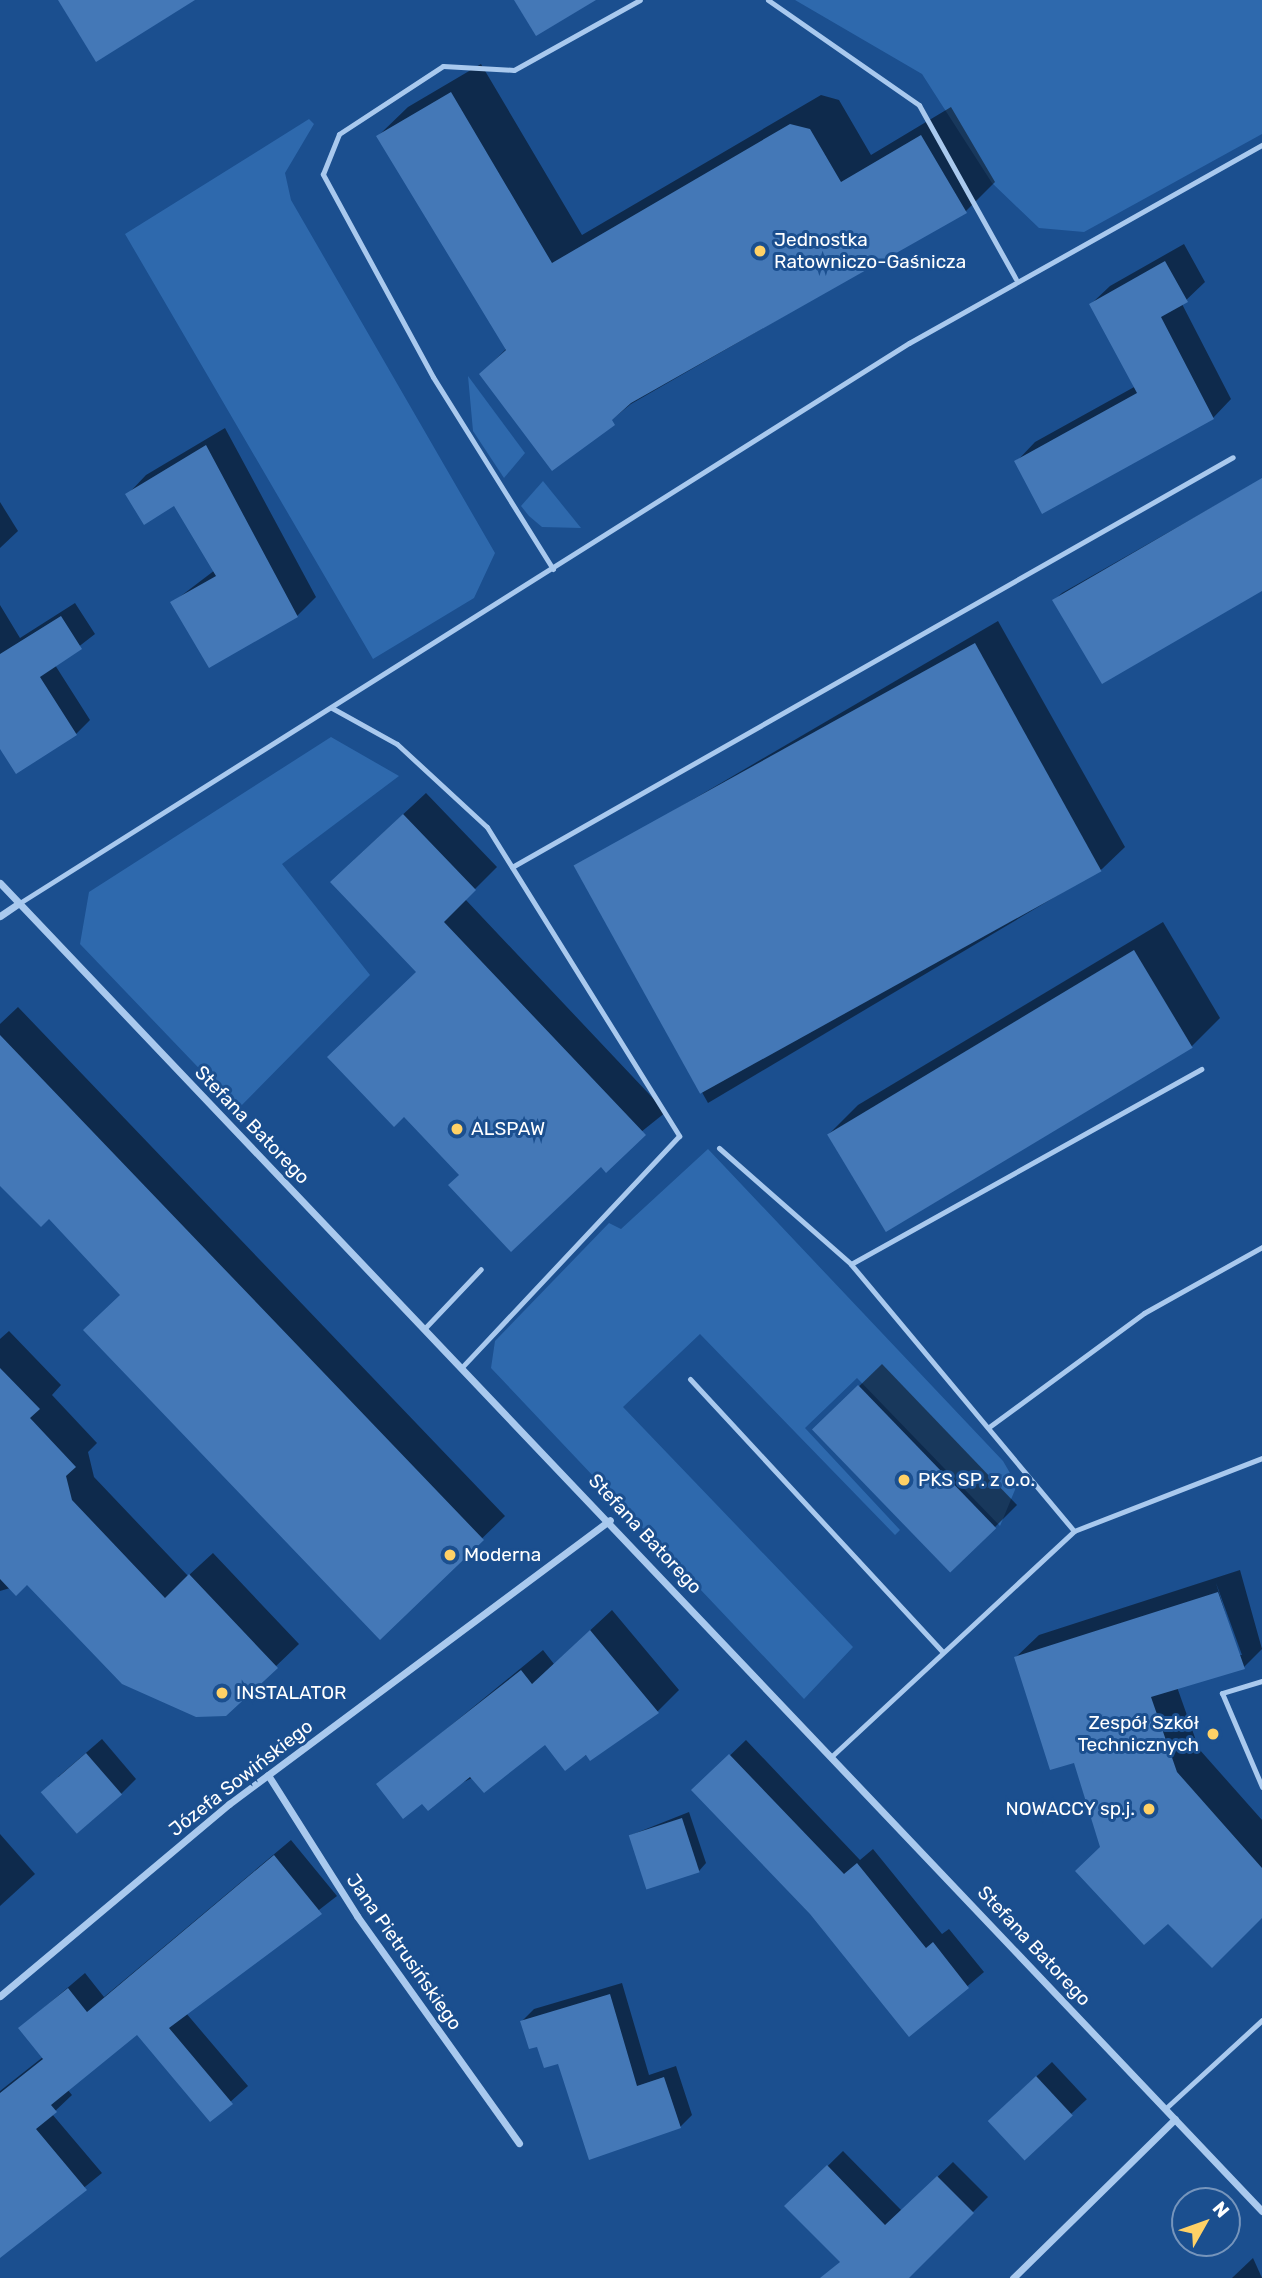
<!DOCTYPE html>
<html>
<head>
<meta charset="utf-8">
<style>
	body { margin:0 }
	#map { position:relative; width:1262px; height:2278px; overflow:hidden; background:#1b4f8f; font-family:Rubik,sans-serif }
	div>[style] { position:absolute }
	.green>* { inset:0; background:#2e69ad }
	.shadow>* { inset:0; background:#0007; transform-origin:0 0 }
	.building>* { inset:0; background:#4478b7; transform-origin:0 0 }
	.lane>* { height:5px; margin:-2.5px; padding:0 2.5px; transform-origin:2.5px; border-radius:2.5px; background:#a9c9ee }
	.street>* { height:7px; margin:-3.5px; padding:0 3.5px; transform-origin:3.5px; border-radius:3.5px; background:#a9c9ee }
	.dots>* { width:19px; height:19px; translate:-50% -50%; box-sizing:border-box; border:4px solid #1b4f8f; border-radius:50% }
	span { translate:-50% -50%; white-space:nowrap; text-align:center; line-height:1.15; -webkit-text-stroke:6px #1b4f8f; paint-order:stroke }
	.poi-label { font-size:19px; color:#fff }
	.left { translate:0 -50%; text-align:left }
	.right { translate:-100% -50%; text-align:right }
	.street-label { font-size:19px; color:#fff }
	.north { position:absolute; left:1171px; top:2187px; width:70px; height:70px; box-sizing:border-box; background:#1b4f8f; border:2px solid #7695bc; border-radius:50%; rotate:50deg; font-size:19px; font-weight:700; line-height:28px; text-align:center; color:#fff }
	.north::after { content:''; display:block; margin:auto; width:24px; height:32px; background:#ffd166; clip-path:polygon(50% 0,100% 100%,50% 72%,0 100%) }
</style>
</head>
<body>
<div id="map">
	<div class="green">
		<div style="clip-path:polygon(795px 0,1262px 0,1262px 134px,1084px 232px,1039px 228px,992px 183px,922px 74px)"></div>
		<div style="clip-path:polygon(309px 119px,314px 124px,285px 173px,291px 200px,495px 553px,474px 598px,373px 659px,125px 234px)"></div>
		<div style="clip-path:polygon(468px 376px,525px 453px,504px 478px,473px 431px)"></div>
		<div style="clip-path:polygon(543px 481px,581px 528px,542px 527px,529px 516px,521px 506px)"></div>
		<div style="clip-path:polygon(331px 737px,399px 776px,282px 864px,370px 975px,238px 1109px,80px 944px,89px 892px)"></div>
		<div style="clip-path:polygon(708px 1149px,1003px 1461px,1017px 1485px,1000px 1526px,857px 1378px,805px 1428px,900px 1530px,895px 1535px,700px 1334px,623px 1407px,853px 1647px,804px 1699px,491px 1368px,495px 1341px,609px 1223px,621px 1229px)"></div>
	</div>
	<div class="shadow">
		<div style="clip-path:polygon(481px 64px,582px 235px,821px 95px,839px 100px,871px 155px,951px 107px,995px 182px,966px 211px,631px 404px,552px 468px,481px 374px,507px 348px,378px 136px,408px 107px)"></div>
		<div style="clip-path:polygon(1184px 244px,1205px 282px,1182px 304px,1231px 399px,1213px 418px,1017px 461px,1035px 442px,1136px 386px,1091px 304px,1110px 286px)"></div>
		<div style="clip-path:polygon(225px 428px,316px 597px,297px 616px,173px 602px,215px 570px,175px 504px,128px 494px,146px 475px)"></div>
		<div style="clip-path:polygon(1262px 479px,1262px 570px,1054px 600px,1062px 593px)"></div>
		<div style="clip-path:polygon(0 502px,18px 531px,0 548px)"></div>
		<div style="clip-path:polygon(75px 603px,95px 634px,55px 665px,90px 720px,76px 734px,0 745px,0 605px,20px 638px)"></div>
		<div style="clip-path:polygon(998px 621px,1125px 847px,1102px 869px,708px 1103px,580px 874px,603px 852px)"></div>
		<div style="clip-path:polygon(426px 793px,497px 867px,465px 899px,666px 1112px,601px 1164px,461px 1175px,418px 971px,354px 860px)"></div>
		<div style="clip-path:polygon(1163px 922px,1220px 1018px,1191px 1047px,829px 1134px,858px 1105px)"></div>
		<div style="clip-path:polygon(18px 1007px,505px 1516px,380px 1638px,122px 1294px,49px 1217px,0 1180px,0 1024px)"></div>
		<div style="clip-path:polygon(9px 1331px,61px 1385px,52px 1395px,97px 1443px,88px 1452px,94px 1477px,188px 1576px,213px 1553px,299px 1644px,226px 1714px,27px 1583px,0 1591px,0 1339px)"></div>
		<div style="clip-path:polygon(882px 1364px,1017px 1505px,994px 1528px,814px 1430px)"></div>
		<div style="clip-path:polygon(evenodd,1240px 1570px,1262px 1649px,1244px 1667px,1177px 1687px,1199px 1749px,1262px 1820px,1262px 1915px,1102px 1847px,1075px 1761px,1016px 1657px,1039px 1635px,1240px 1570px,1216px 1583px,1242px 1655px,1238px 1655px,1216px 1583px)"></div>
		<div style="clip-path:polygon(612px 1610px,679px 1690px,658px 1711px,565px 1768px,545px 1743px,422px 1802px,378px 1785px,543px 1650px,554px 1664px)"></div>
		<div style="clip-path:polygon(102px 1739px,136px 1779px,121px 1794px,58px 1777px)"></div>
		<div style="clip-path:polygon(746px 1740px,860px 1860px,873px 1849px,942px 1934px,949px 1929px,984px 1972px,910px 2035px,812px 1912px,694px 1790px)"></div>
		<div style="clip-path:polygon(689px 1812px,706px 1863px,699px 1871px,631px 1835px)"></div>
		<div style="clip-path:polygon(0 1834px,35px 1874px,0 1906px)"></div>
		<div style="clip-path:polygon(291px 1840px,337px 1896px,186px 2013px,248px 2086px,210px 2120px,137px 2032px,67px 2089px,72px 2095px,52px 2114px,102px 2173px,0 2256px,0 2091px,43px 2057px,20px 2028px,85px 1973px,104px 1997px)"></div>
		<div style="clip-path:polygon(622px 1983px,649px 2075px,676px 2066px,692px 2115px,680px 2127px,559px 2062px,522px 2021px,534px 2009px)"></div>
		<div style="left:1052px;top:2062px;width:51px;height:86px;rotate:47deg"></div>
		<div style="clip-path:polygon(843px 2151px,902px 2211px,953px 2162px,988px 2197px,907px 2278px,822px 2278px,842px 2261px,787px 2206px)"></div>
		<div style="clip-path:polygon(1253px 2258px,1262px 2278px,1232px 2278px)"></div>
	</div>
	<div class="building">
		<div style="clip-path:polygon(58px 0,195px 0,96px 62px)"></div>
		<div style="clip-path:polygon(514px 0,596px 0,536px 36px)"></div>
		<div style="clip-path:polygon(451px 92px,552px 263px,790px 124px,810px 129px,841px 182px,921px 135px,967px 213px,631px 403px,612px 420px,615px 425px,552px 471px,479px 374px,506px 350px,376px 136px)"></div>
		<div style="clip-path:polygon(1165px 261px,1188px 302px,1161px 317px,1214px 419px,1042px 514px,1014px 461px,1137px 393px,1089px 304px)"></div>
		<div style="clip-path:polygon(206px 445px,298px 617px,209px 668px,170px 602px,216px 576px,174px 506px,144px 525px,125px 494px)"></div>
		<div style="clip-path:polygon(1262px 478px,1262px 591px,1102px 684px,1052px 600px)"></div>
		<div style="clip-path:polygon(61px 616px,82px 649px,40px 677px,77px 735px,16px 774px,0 749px,0 654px)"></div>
		<div style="left:975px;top:643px;width:261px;height:459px;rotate:61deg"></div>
		<div style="clip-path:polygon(403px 814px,476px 890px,444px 922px,646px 1135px,606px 1173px,601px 1167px,511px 1252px,448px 1185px,459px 1175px,404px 1117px,394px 1127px,327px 1057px,416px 972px,330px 882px)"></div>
		<div style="left:1134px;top:950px;width:114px;height:358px;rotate:59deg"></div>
		<div style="clip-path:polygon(0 1035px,484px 1540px,380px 1640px,83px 1330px,120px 1295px,49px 1219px,41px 1227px,0 1186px)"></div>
		<div style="clip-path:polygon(0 1368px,40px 1409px,30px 1418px,76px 1467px,66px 1476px,72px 1500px,165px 1598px,189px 1574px,278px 1668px,226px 1716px,196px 1717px,122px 1684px,27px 1585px,16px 1596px,0 1579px)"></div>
		<div style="left:858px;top:1385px;width:199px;height:64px;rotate:46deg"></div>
		<div style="clip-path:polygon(1218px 1592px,1245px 1669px,1151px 1697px,1177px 1772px,1262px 1868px,1262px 1918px,1212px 1968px,1168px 1924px,1144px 1945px,1075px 1871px,1100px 1847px,1074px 1763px,1050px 1770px,1014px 1657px)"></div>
		<div style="clip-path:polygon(590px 1630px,659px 1713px,590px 1761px,586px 1755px,565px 1771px,545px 1745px,484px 1793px,470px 1777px,428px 1811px,422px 1804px,403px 1819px,376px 1784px,521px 1670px,532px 1684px)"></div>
		<div style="left:86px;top:1753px;width:55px;height:60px;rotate:49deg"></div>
		<div style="clip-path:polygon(729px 1754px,844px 1874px,857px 1863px,926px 1948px,933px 1942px,969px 1988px,909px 2037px,810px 1914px,691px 1790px)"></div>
		<div style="left:682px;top:1818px;width:57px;height:56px;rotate:72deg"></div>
		<div style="clip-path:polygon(274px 1855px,322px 1914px,169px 2028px,233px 2104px,210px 2122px,137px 2035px,51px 2105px,57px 2112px,36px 2129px,87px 2190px,0 2258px,0 2093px,43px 2059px,18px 2028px,68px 1988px,87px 2012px)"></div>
		<div style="clip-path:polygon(610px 1994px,637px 2086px,664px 2077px,681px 2128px,589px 2160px,558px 2064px,544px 2068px,537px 2047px,529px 2049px,520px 2021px)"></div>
		<div style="left:1036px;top:2076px;width:54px;height:66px;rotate:47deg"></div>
		<div style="clip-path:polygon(827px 2165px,885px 2225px,937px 2176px,974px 2213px,909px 2278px,820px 2278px,840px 2262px,784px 2206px)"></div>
	</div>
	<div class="lane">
		<div style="left:768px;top:0;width:184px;rotate:34.8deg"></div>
		<div style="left:919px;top:105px;width:199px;rotate:60.9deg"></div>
		<div style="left:553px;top:569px;width:226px;rotate:-122deg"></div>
		<div style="left:433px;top:377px;width:231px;rotate:-118.5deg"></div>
		<div style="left:323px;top:174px;width:43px;rotate:-68.2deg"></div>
		<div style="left:339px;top:134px;width:124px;rotate:-33.2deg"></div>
		<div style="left:443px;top:66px;width:71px;rotate:3.2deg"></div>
		<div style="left:514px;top:70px;width:144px;rotate:-29.1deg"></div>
		<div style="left:332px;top:708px;width:74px;rotate:29deg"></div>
		<div style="left:397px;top:744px;width:122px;rotate:42.7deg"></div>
		<div style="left:487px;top:827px;width:364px;rotate:58.1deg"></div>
		<div style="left:679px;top:1136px;width:316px;rotate:133.2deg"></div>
		<div style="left:512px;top:867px;width:829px;rotate:-29.62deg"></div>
		<div style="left:18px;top:904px;width:1053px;rotate:-32.2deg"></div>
		<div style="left:909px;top:343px;width:405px;rotate:-29.3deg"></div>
		<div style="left:719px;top:1148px;width:176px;rotate:41.3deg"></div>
		<div style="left:425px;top:1328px;width:81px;rotate:-46.5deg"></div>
		<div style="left:690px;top:1379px;width:371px;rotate:47.2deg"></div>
		<div style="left:989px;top:1427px;width:192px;rotate:-36.3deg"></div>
		<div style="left:1144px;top:1313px;width:135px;rotate:-29.2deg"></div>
		<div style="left:1074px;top:1531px;width:202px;rotate:-21.2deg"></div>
		<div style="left:1262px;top:1681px;width:42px;rotate:163.3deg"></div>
		<div style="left:1222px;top:1693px;width:102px;rotate:66.9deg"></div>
		<div style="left:832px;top:1756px;width:330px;rotate:-42.9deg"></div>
		<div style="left:1074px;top:1531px;width:348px;rotate:-129.9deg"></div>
		<div style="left:851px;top:1264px;width:401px;rotate:-29.1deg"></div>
		<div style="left:1166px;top:2108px;width:130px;rotate:-42.5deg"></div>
	</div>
	<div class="street">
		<div style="left:0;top:883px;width:1832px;rotate:46.46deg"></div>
		<div style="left:0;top:916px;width:22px;rotate:-34deg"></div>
		<div style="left:268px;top:1775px;width:167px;rotate:57.7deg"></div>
		<div style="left:357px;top:1916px;width:279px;rotate:54.5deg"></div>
		<div style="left:0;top:1996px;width:299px;rotate:-40deg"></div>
		<div style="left:229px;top:1804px;width:475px;rotate:-36.7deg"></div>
		<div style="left:1013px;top:2278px;width:227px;rotate:-44.5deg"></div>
	</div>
	<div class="dots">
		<div style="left:760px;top:251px;background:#ffd166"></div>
		<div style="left:457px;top:1129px;background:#ffd166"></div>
		<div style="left:904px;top:1480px;background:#ffd166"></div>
		<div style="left:450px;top:1555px;background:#ffd166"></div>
		<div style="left:222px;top:1693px;background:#ffd166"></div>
		<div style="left:1213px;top:1734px;background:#ffd166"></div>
		<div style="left:1149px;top:1809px;background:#ffd166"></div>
	</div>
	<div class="poi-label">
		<span class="left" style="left:774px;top:251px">Jednostka<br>Ratowniczo-Gaśnicza</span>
		<span class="left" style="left:471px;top:1129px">ALSPAW</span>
		<span class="left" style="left:918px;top:1480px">PKS SP. z o.o.</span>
		<span class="left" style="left:464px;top:1555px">Moderna</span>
		<span class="left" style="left:236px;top:1693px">INSTALATOR</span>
		<span class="right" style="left:1199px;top:1734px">Zespół Szkół<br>Technicznych</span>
		<span class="right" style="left:1135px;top:1809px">NOWACCY sp.j.</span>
	</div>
	<div class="street-label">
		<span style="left:252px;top:1125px;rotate:46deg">Stefana Batorego</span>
		<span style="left:645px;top:1534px;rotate:47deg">Stefana Batorego</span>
		<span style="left:241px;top:1778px;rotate:-38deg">Józefa Sowińskiego</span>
		<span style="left:1034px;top:1946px;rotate:47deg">Stefana Batorego</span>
		<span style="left:404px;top:1952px;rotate:55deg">Jana Pietrusińskiego</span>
	</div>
	<div class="north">N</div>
</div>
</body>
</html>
